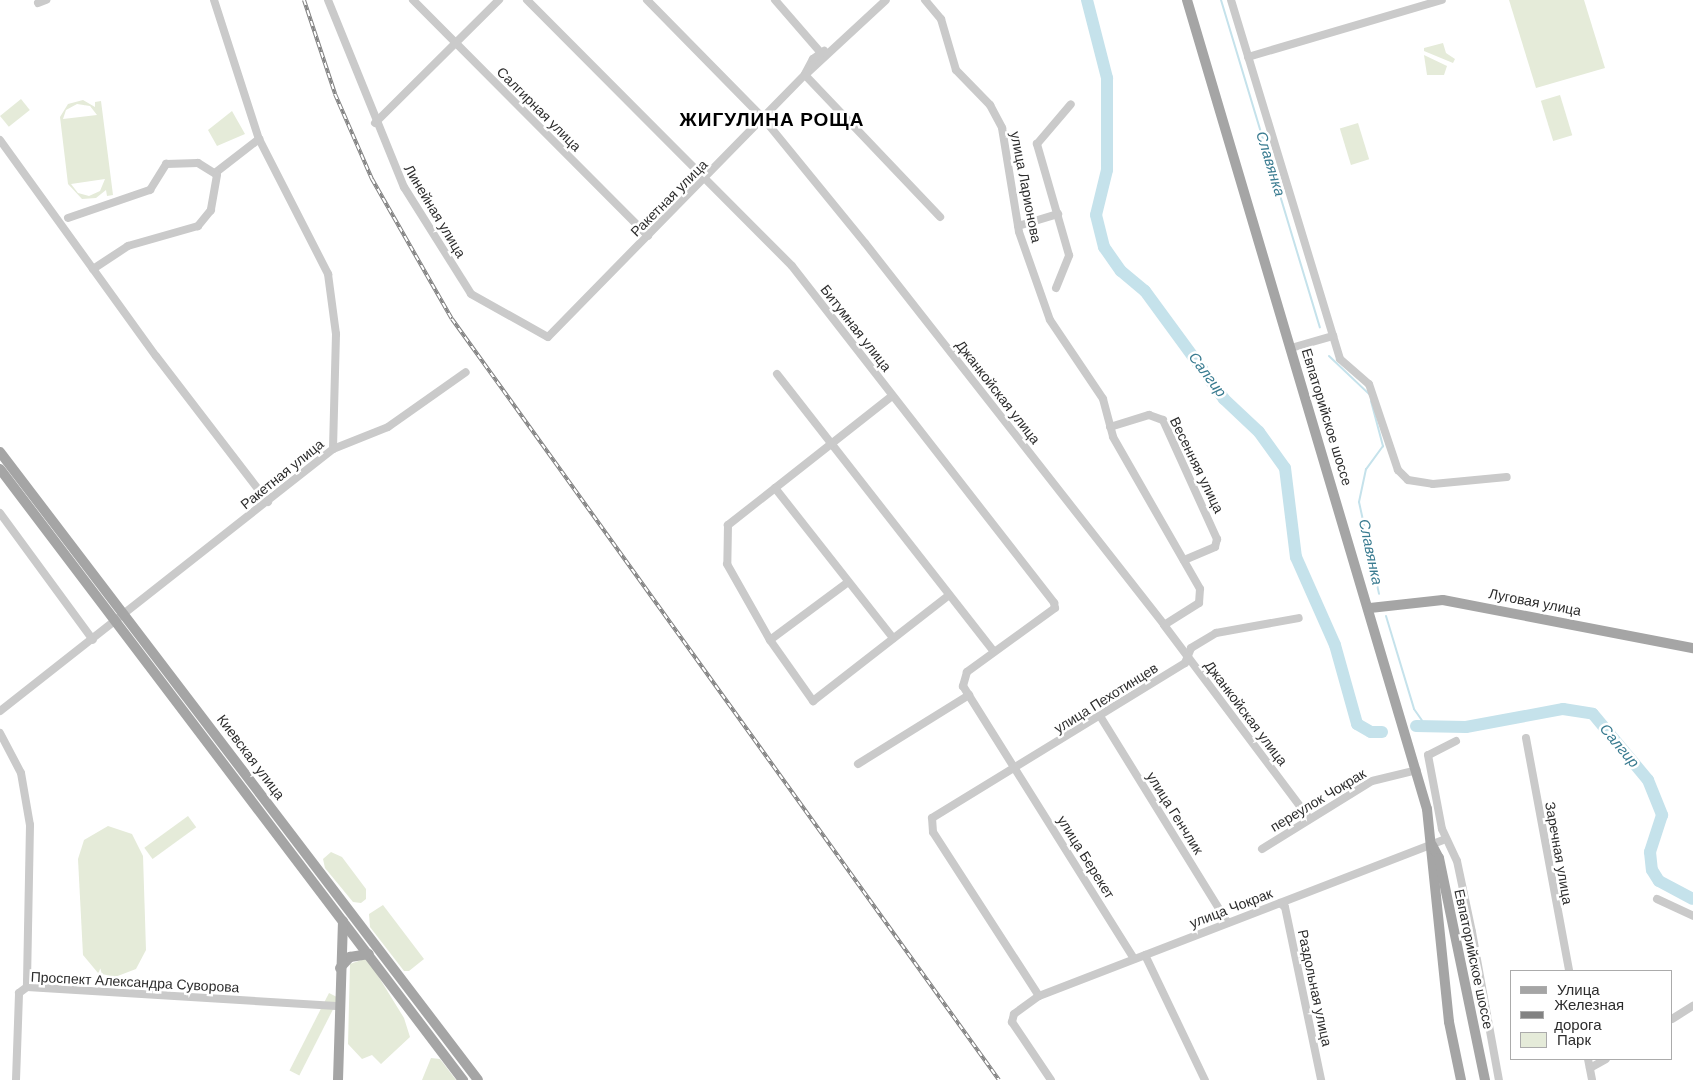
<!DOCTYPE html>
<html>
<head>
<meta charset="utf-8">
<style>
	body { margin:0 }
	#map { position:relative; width:1693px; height:1080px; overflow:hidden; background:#fff; font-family:"DM Sans",sans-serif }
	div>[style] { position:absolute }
	.green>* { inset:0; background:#e5ebd9; transform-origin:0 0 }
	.stream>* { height:2px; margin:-1px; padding:0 1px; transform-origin:1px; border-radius:1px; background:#c5e2eb }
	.river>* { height:12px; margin:-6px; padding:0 6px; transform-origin:6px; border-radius:6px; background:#c5e2eb }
	.minor>* { height:8px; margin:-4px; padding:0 4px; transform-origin:4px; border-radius:4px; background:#cacaca }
	.major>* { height:10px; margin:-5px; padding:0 5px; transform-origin:5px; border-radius:5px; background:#a5a5a5 }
	.rail>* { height:4px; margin-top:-2px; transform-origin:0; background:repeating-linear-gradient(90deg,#fff 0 5.5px,#828282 0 11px); box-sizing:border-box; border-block:1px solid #828282 }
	span { translate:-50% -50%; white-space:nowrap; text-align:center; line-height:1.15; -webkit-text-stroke:5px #fff; paint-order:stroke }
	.street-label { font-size:14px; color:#2d2d2d }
	.water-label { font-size:15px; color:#397b90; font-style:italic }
	.district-label { font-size:19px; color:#000; font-weight:700; letter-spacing:1px }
	.legend { position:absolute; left:1510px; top:970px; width:162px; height:90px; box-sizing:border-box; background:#fff; border:1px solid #ababab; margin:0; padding:6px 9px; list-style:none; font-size:15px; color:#2d2d2d }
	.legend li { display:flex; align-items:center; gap:10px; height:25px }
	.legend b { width:25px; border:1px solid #ababab }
</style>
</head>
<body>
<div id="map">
	<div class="green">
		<div style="clip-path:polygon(1509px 0,1584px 0,1605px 68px,1536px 88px)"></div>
		<div style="clip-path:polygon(1443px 43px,1446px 53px,1455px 59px,1453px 63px,1424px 51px,1424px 48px)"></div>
		<div style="clip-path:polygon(1424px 55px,1447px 66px,1444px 75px,1427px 75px)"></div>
		<div style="left:1560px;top:95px;width:42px;height:20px;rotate:73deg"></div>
		<div style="left:21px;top:99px;width:14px;height:27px;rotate:51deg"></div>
		<div style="clip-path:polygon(evenodd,83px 100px,95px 107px,95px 102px,101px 101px,113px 195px,107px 196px,106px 190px,96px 198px,82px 199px,68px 184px,60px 117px,68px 104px,83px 100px,77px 104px,90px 106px,97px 115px,63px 119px,66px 110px,77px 104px,83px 100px,105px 179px,100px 191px,89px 196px,78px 193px,71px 184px,105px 179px)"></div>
		<div style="clip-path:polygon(232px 111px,245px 134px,217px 146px,208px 130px)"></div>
		<div style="left:1358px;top:123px;width:38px;height:19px;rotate:73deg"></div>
		<div style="left:188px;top:816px;width:14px;height:54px;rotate:54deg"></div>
		<div style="clip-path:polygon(108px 826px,132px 834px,143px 856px,146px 950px,136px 969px,115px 977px,98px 973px,83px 955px,78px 859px,84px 840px)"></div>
		<div style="clip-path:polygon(331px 852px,342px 857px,366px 889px,366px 899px,361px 903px,353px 902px,325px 868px,323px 859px)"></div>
		<div style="clip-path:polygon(383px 905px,424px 959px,409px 971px,404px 971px,370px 927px,369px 914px)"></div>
		<div style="clip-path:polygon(367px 958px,404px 1018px,410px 1037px,381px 1064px,372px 1055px,362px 1059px,348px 1044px,350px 964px)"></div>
		<div style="left:329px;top:993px;width:11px;height:87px;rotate:27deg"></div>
		<div style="clip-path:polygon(431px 1058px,440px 1059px,456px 1080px,422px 1080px)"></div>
	</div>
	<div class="stream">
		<div style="left:1221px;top:0;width:342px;rotate:73.2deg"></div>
		<div style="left:1329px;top:356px;width:55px;rotate:43.5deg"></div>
		<div style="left:1371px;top:401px;width:47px;rotate:75.1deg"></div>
		<div style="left:1383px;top:446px;width:29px;rotate:126deg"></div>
		<div style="left:1366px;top:469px;width:34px;rotate:102deg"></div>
		<div style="left:1359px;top:502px;width:94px;rotate:77.7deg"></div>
		<div style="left:1386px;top:616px;width:97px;rotate:73.2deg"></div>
		<div style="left:1414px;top:709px;width:21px;rotate:55deg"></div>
	</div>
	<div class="river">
		<div style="left:1087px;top:0;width:81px;rotate:75.6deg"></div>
		<div style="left:1107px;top:78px;width:92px;rotate:90deg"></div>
		<div style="left:1107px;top:170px;width:46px;rotate:103.7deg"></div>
		<div style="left:1096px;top:215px;width:33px;rotate:76deg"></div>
		<div style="left:1104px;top:247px;width:29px;rotate:55deg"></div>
		<div style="left:1121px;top:271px;width:31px;rotate:40deg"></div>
		<div style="left:1145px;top:291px;width:134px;rotate:53.8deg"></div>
		<div style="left:1224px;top:399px;width:48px;rotate:43.3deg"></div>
		<div style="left:1259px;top:432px;width:44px;rotate:54.2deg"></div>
		<div style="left:1285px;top:468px;width:90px;rotate:83deg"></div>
		<div style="left:1296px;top:557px;width:96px;rotate:66.1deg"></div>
		<div style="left:1335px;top:645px;width:82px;rotate:74.4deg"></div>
		<div style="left:1357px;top:724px;width:16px;rotate:30deg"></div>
		<div style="left:1371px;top:732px;width:11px"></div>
		<div style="left:1416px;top:726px;width:50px;rotate:1.1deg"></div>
		<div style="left:1466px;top:727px;width:99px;rotate:-10.5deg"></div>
		<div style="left:1563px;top:709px;width:30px;rotate:9deg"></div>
		<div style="left:1593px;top:714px;width:86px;rotate:50.2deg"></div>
		<div style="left:1648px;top:780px;width:38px;rotate:68deg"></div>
		<div style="left:1662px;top:815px;width:39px;rotate:108deg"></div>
		<div style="left:1650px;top:852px;width:18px;rotate:84deg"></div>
		<div style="left:1652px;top:870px;width:13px;rotate:58deg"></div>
		<div style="left:1659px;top:881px;width:38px;rotate:28deg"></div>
	</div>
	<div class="minor">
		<div style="left:214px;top:0;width:146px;rotate:72.1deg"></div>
		<div style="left:259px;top:139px;width:152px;rotate:62.9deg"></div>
		<div style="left:328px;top:274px;width:61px;rotate:82.4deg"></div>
		<div style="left:336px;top:334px;width:115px;rotate:91.5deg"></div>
		<div style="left:328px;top:0;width:202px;rotate:67.9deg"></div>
		<div style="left:404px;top:187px;width:126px;rotate:57.9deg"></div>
		<div style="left:471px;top:294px;width:88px;rotate:29.2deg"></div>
		<div style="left:548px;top:337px;width:367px;rotate:-45.6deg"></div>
		<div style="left:805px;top:75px;width:110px;rotate:-42.8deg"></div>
		<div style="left:413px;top:0;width:333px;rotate:45.1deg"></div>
		<div style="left:527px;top:0;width:375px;rotate:45.1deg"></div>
		<div style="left:792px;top:266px;width:427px;rotate:52.1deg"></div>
		<div style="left:1054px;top:603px;width:5px;rotate:79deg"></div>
		<div style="left:1055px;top:608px;width:109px;rotate:144deg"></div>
		<div style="left:967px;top:672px;width:15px;rotate:106deg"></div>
		<div style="left:963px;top:686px;width:322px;rotate:57.9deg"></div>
		<div style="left:647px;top:0;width:165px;rotate:45.5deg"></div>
		<div style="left:763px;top:118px;width:161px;rotate:50.8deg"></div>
		<div style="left:865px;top:243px;width:485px;rotate:51.9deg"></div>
		<div style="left:1164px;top:625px;width:241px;rotate:53.1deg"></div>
		<div style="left:775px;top:0;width:70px;rotate:49deg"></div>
		<div style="left:925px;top:0;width:25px;rotate:50deg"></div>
		<div style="left:941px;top:19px;width:53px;rotate:73.6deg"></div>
		<div style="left:956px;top:70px;width:49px;rotate:45.8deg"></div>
		<div style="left:990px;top:105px;width:26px;rotate:62deg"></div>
		<div style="left:1002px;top:128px;width:105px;rotate:80.7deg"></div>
		<div style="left:1019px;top:232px;width:93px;rotate:70.6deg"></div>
		<div style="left:1050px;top:320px;width:95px;rotate:56.1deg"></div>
		<div style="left:1103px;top:399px;width:39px;rotate:75deg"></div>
		<div style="left:1113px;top:437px;width:175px;rotate:60.2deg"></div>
		<div style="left:1200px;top:589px;width:14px;rotate:94deg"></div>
		<div style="left:1199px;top:603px;width:41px;rotate:147.8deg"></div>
		<div style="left:1231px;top:0;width:375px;rotate:73.1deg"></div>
		<div style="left:1340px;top:359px;width:38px;rotate:41deg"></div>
		<div style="left:1369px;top:384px;width:91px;rotate:71.4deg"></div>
		<div style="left:1398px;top:470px;width:14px;rotate:45deg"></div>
		<div style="left:1408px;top:480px;width:25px;rotate:9deg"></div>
		<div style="left:1433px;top:484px;width:74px;rotate:-5.4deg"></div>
		<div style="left:38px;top:3px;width:9px;rotate:-21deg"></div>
		<div style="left:1248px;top:57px;width:202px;rotate:-16.4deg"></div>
		<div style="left:805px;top:74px;width:17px;rotate:-62deg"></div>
		<div style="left:813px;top:59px;width:14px;rotate:-36deg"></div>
		<div style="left:805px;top:75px;width:196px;rotate:46.4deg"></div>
		<div style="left:375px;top:123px;width:175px;rotate:-44.8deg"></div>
		<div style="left:0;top:140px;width:266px;rotate:54.2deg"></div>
		<div style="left:156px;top:356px;width:184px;rotate:52.5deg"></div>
		<div style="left:215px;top:173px;width:56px;rotate:-37.7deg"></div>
		<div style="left:68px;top:218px;width:87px;rotate:-18.9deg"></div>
		<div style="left:150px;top:190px;width:31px;rotate:-58deg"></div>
		<div style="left:166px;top:164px;width:32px;rotate:-2deg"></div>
		<div style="left:198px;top:163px;width:22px;rotate:32deg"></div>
		<div style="left:217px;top:175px;width:36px;rotate:100deg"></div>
		<div style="left:211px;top:210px;width:21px;rotate:129deg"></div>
		<div style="left:198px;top:226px;width:73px;rotate:164.1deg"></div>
		<div style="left:128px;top:246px;width:42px;rotate:146.7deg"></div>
		<div style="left:1018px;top:226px;width:42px;rotate:-16.7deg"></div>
		<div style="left:1056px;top:288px;width:35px;rotate:-68deg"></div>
		<div style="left:1069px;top:255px;width:116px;rotate:-106.1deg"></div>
		<div style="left:1037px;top:144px;width:52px;rotate:-49.6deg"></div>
		<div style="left:1291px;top:348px;width:44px;rotate:-15.9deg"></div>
		<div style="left:777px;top:374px;width:350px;rotate:52deg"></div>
		<div style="left:892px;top:396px;width:209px;rotate:141.8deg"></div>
		<div style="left:728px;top:525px;width:39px;rotate:91deg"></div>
		<div style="left:727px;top:564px;width:87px;rotate:60.5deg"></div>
		<div style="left:770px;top:640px;width:75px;rotate:54.8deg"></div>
		<div style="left:813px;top:701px;width:172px;rotate:-37.9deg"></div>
		<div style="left:1110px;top:427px;width:41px;rotate:-17.1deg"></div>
		<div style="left:1149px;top:415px;width:15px;rotate:20deg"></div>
		<div style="left:1163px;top:420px;width:131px;rotate:65.6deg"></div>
		<div style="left:1217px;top:539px;width:8px;rotate:104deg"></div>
		<div style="left:1215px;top:547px;width:34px;rotate:157deg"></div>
		<div style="left:775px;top:488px;width:191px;rotate:51.8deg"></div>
		<div style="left:0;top:513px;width:157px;rotate:53.8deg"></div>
		<div style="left:770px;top:640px;width:97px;rotate:-36.6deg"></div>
		<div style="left:0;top:711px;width:424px;rotate:-38.2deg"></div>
		<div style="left:333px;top:449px;width:59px;rotate:-21.8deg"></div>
		<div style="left:388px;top:427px;width:95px;rotate:-35.2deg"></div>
		<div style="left:1100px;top:716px;width:243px;rotate:58.3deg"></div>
		<div style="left:0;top:733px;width:45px;rotate:62.3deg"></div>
		<div style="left:21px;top:773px;width:53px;rotate:80.2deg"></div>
		<div style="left:30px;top:825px;width:162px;rotate:91.1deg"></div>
		<div style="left:1526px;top:738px;width:237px;rotate:79.5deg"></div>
		<div style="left:1456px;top:741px;width:31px;rotate:153deg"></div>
		<div style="left:1428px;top:755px;width:75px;rotate:79.3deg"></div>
		<div style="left:1442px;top:829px;width:35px;rotate:65deg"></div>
		<div style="left:1457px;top:861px;width:73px;rotate:78.1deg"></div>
		<div style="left:1472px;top:932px;width:150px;rotate:79.7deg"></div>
		<div style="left:858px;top:764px;width:131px;rotate:-31.9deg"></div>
		<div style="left:1262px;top:849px;width:129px;rotate:-31.7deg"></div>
		<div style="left:1372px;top:781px;width:46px;rotate:-13.7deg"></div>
		<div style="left:1657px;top:899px;width:40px;rotate:25deg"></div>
		<div style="left:1280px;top:903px;width:6px;rotate:39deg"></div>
		<div style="left:1285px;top:907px;width:177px;rotate:78.2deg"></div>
		<div style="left:1145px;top:955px;width:139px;rotate:64.4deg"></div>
		<div style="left:1039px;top:996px;width:195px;rotate:-122.9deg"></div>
		<div style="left:933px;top:832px;width:14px;rotate:-94deg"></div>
		<div style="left:932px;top:818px;width:297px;rotate:-31.5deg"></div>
		<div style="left:1185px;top:663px;width:16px;rotate:-68deg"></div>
		<div style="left:1191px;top:648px;width:29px;rotate:-31deg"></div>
		<div style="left:1216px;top:633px;width:84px;rotate:-10.2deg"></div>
		<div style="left:1672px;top:1019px;width:25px;rotate:-32deg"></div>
		<div style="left:1588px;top:1059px;width:21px;rotate:79deg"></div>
		<div style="left:1590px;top:1068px;width:18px;rotate:-29deg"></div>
		<div style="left:16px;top:1080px;width:87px;rotate:-88deg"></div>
		<div style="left:19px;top:993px;width:10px;rotate:-37deg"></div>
		<div style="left:27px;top:987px;width:314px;rotate:3.5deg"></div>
		<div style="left:1051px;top:1080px;width:70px;rotate:-123.9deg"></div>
		<div style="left:1012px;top:1022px;width:8px;rotate:-76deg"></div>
		<div style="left:1014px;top:1014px;width:31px;rotate:-36deg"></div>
		<div style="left:1039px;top:996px;width:436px;rotate:-21.1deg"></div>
	</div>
	<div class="major">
		<div style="left:1187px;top:0;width:844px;rotate:73.48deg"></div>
		<div style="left:1427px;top:809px;width:214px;rotate:84.1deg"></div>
		<div style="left:1449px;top:1022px;width:59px;rotate:78.3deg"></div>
		<div style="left:0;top:452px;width:789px;rotate:52.72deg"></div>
		<div style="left:0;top:469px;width:767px;rotate:52.85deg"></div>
		<div style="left:1370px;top:608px;width:73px;rotate:-6.3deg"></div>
		<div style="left:1443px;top:600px;width:255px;rotate:10.9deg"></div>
		<div style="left:1432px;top:845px;width:15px;rotate:62deg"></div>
		<div style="left:1439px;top:858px;width:227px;rotate:78.3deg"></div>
		<div style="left:340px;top:968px;width:15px;rotate:-48deg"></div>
		<div style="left:350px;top:957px;width:19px;rotate:-9deg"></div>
		<div style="left:338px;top:1080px;width:159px;rotate:-88.2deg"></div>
	</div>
	<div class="rail">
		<div style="left:304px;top:0;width:99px;rotate:71.7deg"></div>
		<div style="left:335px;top:94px;width:93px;rotate:66.5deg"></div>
		<div style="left:372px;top:179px;width:161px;rotate:60.3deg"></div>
		<div style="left:452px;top:319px;width:937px;rotate:54.29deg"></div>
	</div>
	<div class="street-label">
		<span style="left:539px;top:109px;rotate:45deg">Салгирная улица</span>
		<span style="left:1026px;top:187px;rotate:79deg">улица Ларионова</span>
		<span style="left:669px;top:198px;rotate:-45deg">Ракетная улица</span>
		<span style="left:435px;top:211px;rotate:59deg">Линейная улица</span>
		<span style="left:856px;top:328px;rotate:52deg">Битумная улица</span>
		<span style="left:998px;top:392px;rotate:52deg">Джанкойская улица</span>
		<span style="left:1327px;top:417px;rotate:73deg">Евпаторийское шоссе</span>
		<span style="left:1197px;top:465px;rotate:64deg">Весенняя улица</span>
		<span style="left:282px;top:474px;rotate:-39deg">Ракетная улица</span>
		<span style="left:1535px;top:602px;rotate:11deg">Луговая улица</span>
		<span style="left:1106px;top:698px;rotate:-32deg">улица Пехотинцев</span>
		<span style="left:1246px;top:713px;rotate:53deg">Джанкойская улица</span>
		<span style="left:251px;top:757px;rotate:53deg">Киевская улица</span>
		<span style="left:1318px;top:800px;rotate:-31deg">переулок Чокрак</span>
		<span style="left:1175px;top:813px;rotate:58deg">улица Генчлик</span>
		<span style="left:1559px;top:853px;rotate:80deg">Заречная улица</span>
		<span style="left:1086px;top:857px;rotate:58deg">улица Берекет</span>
		<span style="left:1231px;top:908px;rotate:-21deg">улица Чокрак</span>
		<span style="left:1474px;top:959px;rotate:78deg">Евпаторийское шоссе</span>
		<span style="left:135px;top:982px;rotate:3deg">Проспект Александра Суворова</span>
		<span style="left:1315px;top:988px;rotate:78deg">Раздольная улица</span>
	</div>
	<div class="water-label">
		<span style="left:1270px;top:164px;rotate:73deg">Славянка</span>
		<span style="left:1207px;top:375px;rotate:53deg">Салгир</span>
		<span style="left:1370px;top:552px;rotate:78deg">Славянка</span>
		<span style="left:1619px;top:746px;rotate:50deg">Салгир</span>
	</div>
	<div class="district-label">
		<span style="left:772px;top:120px">ЖИГУЛИНА РОЩА</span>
	</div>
	<ul class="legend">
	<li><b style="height:6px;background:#a5a5a5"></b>Улица</li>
	<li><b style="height:6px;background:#828282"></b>Железная дорога</li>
	<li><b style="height:14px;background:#e5ebd9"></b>Парк</li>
	</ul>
</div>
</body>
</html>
